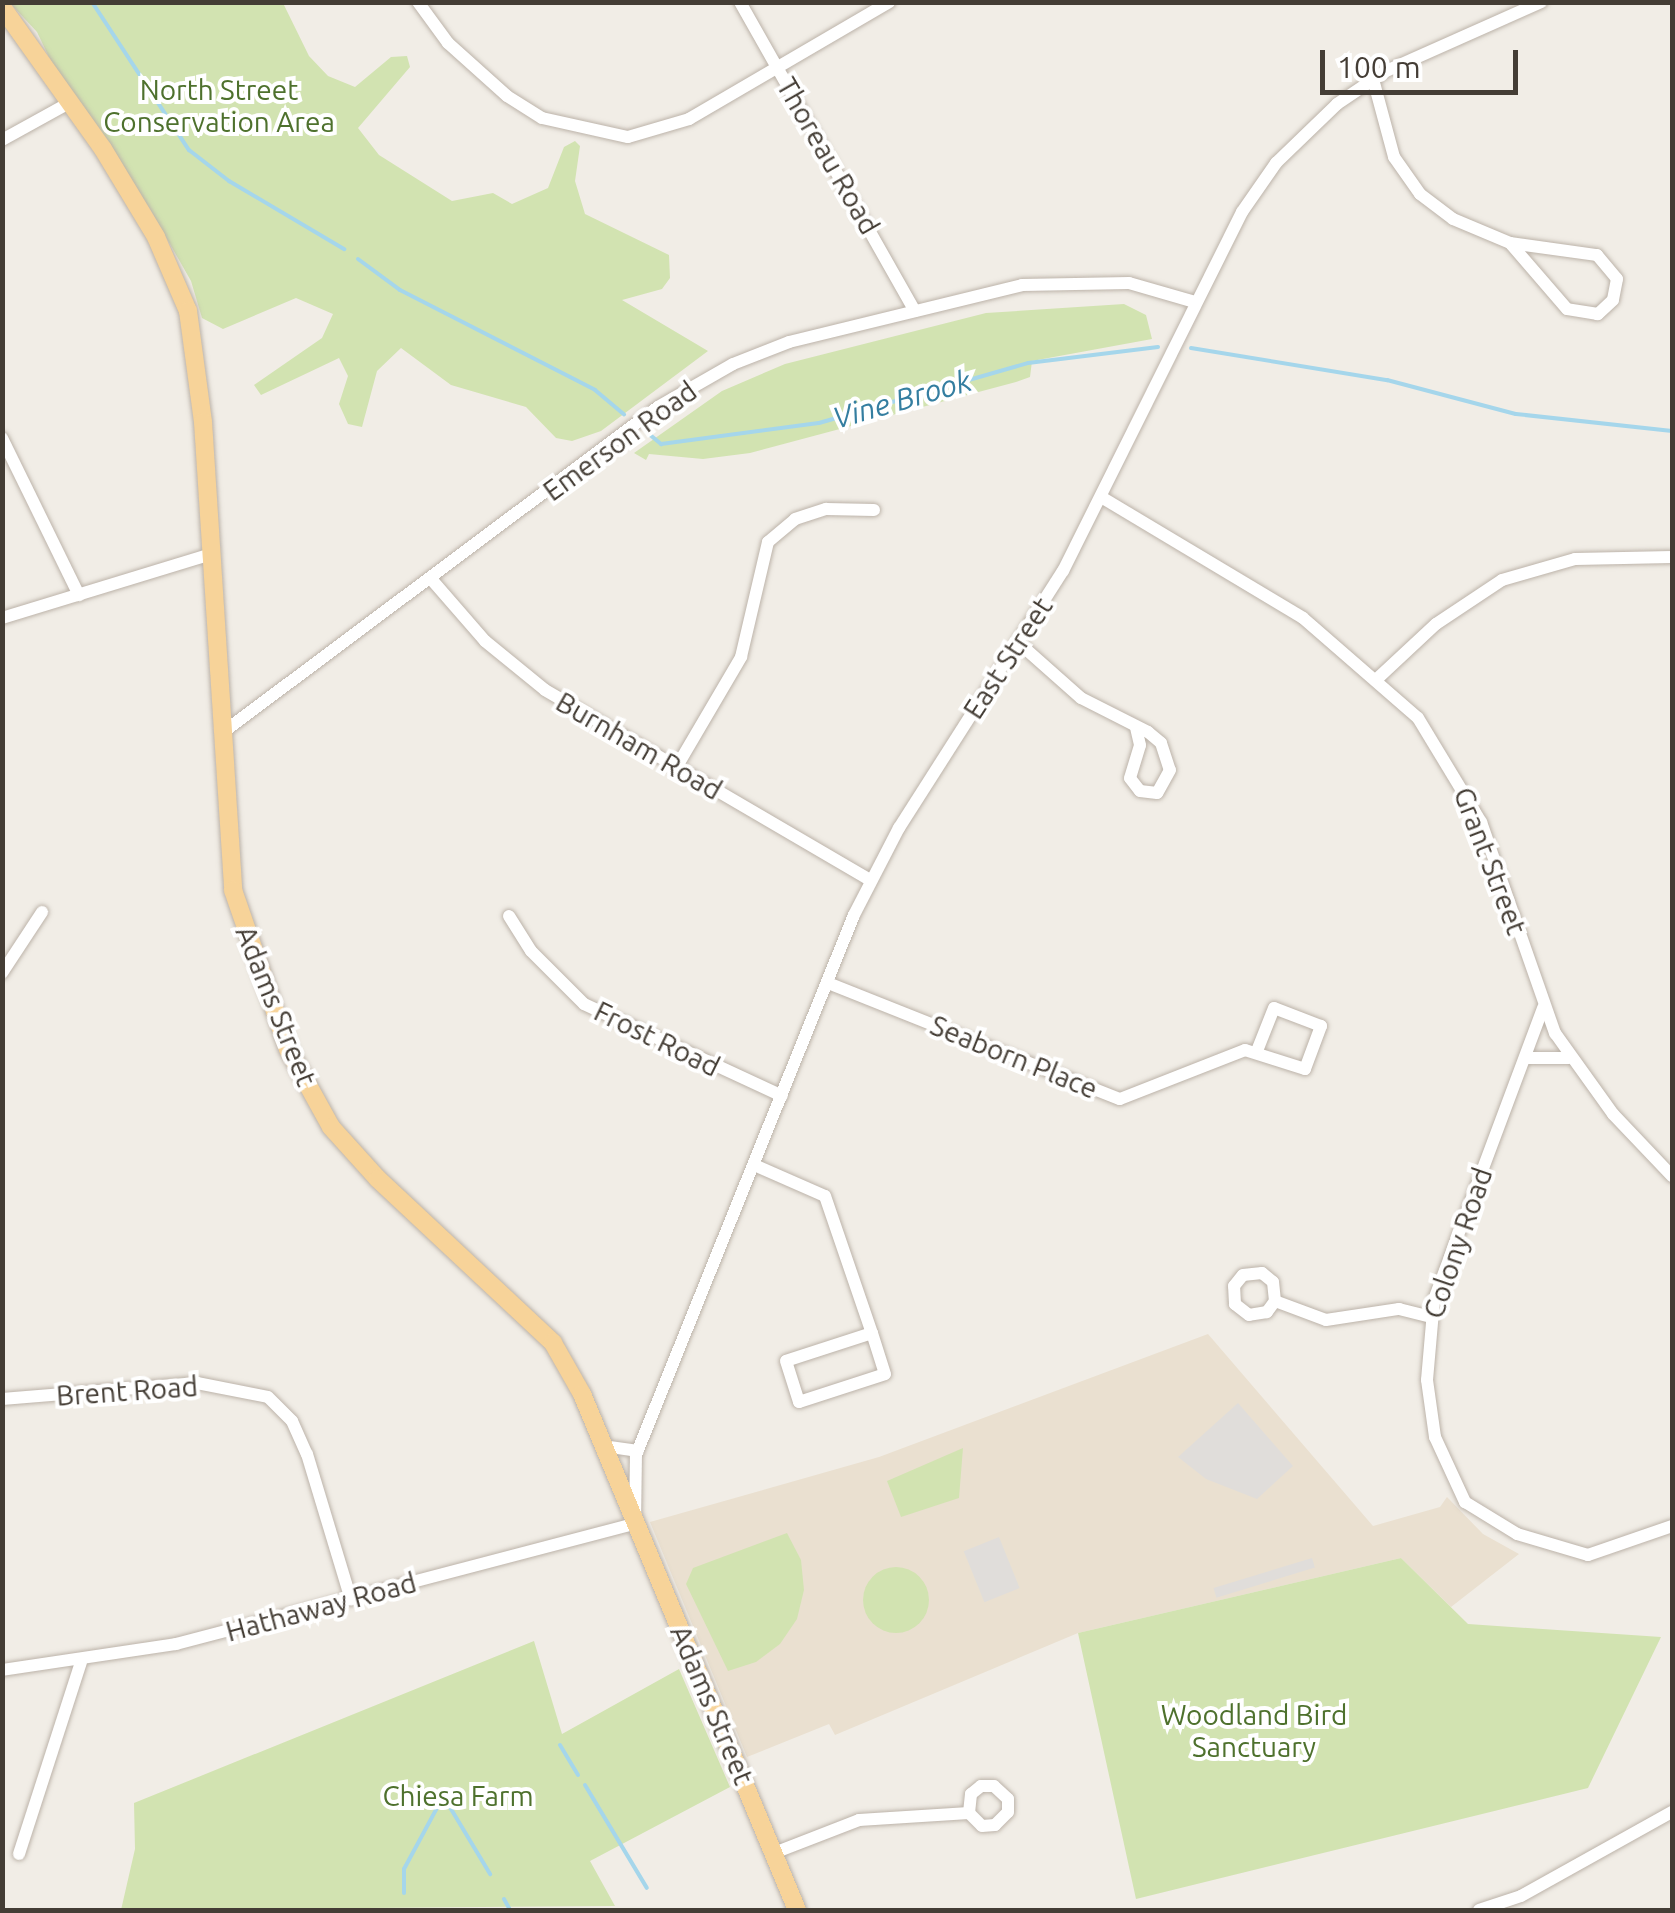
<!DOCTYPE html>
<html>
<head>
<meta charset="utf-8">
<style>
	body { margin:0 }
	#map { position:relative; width:1675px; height:1913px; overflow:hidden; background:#f1ede6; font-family:Ubuntu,sans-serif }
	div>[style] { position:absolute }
	.education>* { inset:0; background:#eae0d0 }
	.green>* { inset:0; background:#d2e3b1 }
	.round { border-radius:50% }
	.parking>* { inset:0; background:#e0ddda; transform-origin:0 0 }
	.stream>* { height:4px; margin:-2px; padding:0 2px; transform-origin:2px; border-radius:2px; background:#a5d6eb }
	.roads { filter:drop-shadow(0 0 2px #bcb3a9) drop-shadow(0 0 2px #bcb3a9) }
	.minor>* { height:12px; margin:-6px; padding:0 6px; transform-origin:6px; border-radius:6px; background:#fff }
	.major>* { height:18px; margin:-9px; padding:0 9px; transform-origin:9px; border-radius:9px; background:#f7d399 }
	span { translate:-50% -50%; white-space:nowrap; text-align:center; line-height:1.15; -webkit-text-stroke:8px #fff; paint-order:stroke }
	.park-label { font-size:28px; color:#4e712d }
	.street-label { font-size:28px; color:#443d35 }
	.water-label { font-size:30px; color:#347ea0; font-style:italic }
	.frame { position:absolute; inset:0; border:5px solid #443d35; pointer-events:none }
	.scale { position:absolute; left:1320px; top:50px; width:198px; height:45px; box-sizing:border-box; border:5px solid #443d35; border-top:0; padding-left:12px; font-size:30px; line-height:35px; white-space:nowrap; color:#443d35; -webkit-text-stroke:8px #fff; paint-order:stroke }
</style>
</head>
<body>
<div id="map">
	<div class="education">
		<div style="clip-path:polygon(1208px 1334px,1373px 1526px,1440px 1507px,1447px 1497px,1483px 1534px,1519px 1554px,1451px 1607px,1401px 1558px,1078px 1633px,835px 1735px,829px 1724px,747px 1757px,650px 1522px,879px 1457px)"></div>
	</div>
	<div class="green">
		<div style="clip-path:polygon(10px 3px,283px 3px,309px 56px,328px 76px,355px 87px,391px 57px,407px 56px,410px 67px,358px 128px,379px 155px,452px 201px,493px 193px,512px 204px,548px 188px,564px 147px,575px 141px,580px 146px,575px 181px,585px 214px,669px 255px,670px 278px,662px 289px,622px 300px,708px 351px,601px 431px,572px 441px,556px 438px,526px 407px,451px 385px,401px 348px,377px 371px,362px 427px,348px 424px,339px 404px,348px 376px,339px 358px,261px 395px,254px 385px,322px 338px,333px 314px,296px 298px,223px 329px,202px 318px,191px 281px,150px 209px,59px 78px,37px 32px)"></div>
		<div style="clip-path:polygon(1124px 304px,1146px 315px,1152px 339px,1032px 361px,1030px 377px,1016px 382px,750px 453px,703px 459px,649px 454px,646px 460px,634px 453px,722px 391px,785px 364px,986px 313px)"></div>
		<div style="clip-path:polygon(963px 1448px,959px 1498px,901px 1517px,887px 1481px)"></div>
		<div style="clip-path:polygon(787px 1533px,801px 1560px,804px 1590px,797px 1619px,780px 1644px,756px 1662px,728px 1671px,686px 1584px,693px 1568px)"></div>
		<div style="clip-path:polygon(1401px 1558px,1468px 1624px,1661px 1637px,1588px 1788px,1136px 1899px,1078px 1633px)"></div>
		<div class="round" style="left:863px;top:1567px;width:66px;height:66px"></div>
		<div style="clip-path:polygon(534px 1641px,562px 1734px,679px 1669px,730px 1787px,590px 1861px,615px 1906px,121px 1910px,135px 1849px,134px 1803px)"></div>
	</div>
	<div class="parking">
		<div style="clip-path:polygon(1238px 1403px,1293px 1466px,1257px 1499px,1206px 1479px,1178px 1457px)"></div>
		<div style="left:999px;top:1537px;width:55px;height:38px;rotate:68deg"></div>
		<div style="left:1312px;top:1558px;width:10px;height:103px;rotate:73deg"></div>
	</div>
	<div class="stream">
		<div style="left:92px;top:2px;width:177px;rotate:56.8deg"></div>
		<div style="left:189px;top:150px;width:51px;rotate:37.8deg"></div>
		<div style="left:229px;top:181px;width:134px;rotate:30.6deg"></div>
		<div style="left:358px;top:259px;width:52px;rotate:36.4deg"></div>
		<div style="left:400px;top:290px;width:219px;rotate:27.1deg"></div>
		<div style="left:595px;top:390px;width:38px;rotate:40deg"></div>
		<div style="left:1191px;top:348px;width:199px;rotate:9.3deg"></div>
		<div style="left:1387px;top:380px;width:133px;rotate:14.8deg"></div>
		<div style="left:1516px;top:414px;width:157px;rotate:6.2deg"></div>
		<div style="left:649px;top:434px;width:16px;rotate:40deg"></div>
		<div style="left:661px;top:444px;width:159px;rotate:-7.6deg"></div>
		<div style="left:819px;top:423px;width:217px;rotate:-16deg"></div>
		<div style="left:1028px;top:363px;width:131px;rotate:-7deg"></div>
		<div style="left:560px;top:1745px;width:35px;rotate:59deg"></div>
		<div style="left:585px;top:1785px;width:120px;rotate:59deg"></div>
		<div style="left:448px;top:1804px;width:82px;rotate:59deg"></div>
		<div style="left:404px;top:1893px;width:24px;rotate:-90deg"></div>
		<div style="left:404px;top:1869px;width:72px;rotate:-61.6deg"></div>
		<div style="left:504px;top:1899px;width:13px;rotate:61deg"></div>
	</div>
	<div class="roads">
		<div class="minor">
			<div style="left:418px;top:2px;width:51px;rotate:53.8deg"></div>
			<div style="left:448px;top:43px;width:79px;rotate:41.9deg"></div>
			<div style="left:507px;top:96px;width:41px;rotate:32.2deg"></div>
			<div style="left:542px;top:118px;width:88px;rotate:12.5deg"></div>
			<div style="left:628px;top:137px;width:64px;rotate:-16.4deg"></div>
			<div style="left:689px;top:119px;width:232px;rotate:-30.3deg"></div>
			<div style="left:740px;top:2px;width:355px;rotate:60.5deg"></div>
			<div style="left:1373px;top:79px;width:81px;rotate:74.9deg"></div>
			<div style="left:1394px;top:157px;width:45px;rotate:54.9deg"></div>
			<div style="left:1420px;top:194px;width:41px;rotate:37.1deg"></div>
			<div style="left:1453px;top:219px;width:62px;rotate:22.8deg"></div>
			<div style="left:1510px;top:243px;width:88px;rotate:7.9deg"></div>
			<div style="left:1597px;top:255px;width:31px;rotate:50deg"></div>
			<div style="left:1617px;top:279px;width:21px;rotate:101deg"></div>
			<div style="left:1613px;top:300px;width:21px;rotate:137deg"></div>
			<div style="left:1598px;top:314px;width:31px;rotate:-171deg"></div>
			<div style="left:1567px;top:309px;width:87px;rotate:-130.8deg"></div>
			<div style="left:2px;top:140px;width:77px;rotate:-28.9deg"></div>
			<div style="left:2px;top:438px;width:175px;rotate:63.9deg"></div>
			<div style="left:1101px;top:497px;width:235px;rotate:30.9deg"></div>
			<div style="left:1303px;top:618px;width:152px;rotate:41deg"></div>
			<div style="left:1418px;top:718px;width:122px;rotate:58.8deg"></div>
			<div style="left:1481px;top:822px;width:224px;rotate:70.7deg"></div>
			<div style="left:1555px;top:1033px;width:100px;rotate:54.4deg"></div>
			<div style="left:1613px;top:1114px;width:86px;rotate:46.4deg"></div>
			<div style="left:432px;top:580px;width:81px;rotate:49deg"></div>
			<div style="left:485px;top:641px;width:77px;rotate:39.2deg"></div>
			<div style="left:545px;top:690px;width:376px;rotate:30.3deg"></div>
			<div style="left:2px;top:618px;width:219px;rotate:-17deg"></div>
			<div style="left:1020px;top:644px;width:81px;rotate:41.5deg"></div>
			<div style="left:1081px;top:698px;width:75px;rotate:26.9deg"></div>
			<div style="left:1148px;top:732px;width:17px;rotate:40deg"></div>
			<div style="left:1161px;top:743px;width:28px;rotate:72deg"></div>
			<div style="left:1170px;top:770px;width:26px;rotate:119deg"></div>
			<div style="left:1157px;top:793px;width:17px;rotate:-173deg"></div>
			<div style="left:1140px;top:791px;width:16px;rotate:-128deg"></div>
			<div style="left:1130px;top:778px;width:34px;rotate:-73deg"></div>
			<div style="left:1140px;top:745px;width:18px;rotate:-103deg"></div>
			<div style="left:1378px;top:678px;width:79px;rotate:-43deg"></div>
			<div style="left:1436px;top:624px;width:79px;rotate:-33.7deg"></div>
			<div style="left:1502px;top:580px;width:76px;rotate:-16deg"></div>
			<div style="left:1575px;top:559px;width:97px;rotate:-1.2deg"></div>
			<div style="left:222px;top:733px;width:544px;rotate:-36.79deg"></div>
			<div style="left:658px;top:407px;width:86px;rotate:-29.8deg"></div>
			<div style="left:733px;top:364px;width:60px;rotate:-21.4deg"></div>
			<div style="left:789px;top:342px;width:240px;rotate:-13.7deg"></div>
			<div style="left:1022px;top:285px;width:107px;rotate:-1.1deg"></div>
			<div style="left:1129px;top:283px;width:69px;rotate:16.1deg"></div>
			<div style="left:676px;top:768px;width:129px;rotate:-59.6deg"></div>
			<div style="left:741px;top:657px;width:118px;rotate:-76.8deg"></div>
			<div style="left:768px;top:542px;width:35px;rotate:-40deg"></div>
			<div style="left:795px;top:519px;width:33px;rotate:-18deg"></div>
			<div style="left:826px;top:509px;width:48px;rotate:1.2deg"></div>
			<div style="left:509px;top:916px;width:41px;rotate:57.8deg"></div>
			<div style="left:531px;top:951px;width:75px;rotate:45deg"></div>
			<div style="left:584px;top:1004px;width:218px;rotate:24.9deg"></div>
			<div style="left:2px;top:973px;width:73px;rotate:-56.7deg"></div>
			<div style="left:828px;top:983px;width:314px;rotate:21.7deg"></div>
			<div style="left:1120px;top:1099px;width:134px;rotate:-21.4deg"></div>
			<div style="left:1245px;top:1050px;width:63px;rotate:17.6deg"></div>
			<div style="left:1305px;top:1069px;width:46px;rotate:-69.6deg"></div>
			<div style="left:1321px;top:1026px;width:50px;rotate:-159deg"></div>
			<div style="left:1274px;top:1008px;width:46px;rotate:111.6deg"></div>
			<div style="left:1543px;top:1008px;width:312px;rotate:110.5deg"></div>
			<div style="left:1434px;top:1300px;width:80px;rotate:95deg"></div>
			<div style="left:1427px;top:1380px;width:58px;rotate:82deg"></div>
			<div style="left:1435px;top:1437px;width:72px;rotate:65.2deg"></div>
			<div style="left:1465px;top:1502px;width:61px;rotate:31.6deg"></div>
			<div style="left:1517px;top:1534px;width:74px;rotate:16.5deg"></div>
			<div style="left:1588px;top:1555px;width:89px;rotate:-19deg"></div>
			<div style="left:1526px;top:1058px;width:43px"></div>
			<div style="left:754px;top:1165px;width:77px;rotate:23.6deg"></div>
			<div style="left:825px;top:1196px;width:145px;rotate:71.1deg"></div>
			<div style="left:872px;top:1333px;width:90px;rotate:162deg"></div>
			<div style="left:786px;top:1361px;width:43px;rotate:72.4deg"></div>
			<div style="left:799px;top:1402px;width:90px;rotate:-18deg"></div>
			<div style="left:885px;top:1374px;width:43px;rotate:-107.6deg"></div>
			<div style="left:1275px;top:1301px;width:14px;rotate:126deg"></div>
			<div style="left:1267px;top:1312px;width:18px;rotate:171deg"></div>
			<div style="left:1249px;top:1315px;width:18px;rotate:-142deg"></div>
			<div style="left:1235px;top:1304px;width:18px;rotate:-93deg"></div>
			<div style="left:1234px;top:1286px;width:14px;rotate:-51deg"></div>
			<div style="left:1243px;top:1275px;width:19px;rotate:-6deg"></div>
			<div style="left:1262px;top:1273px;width:14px;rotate:39deg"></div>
			<div style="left:1273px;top:1282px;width:19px;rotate:84deg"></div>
			<div style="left:1275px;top:1301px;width:54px;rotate:20.4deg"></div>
			<div style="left:1326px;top:1320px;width:74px;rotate:-8.6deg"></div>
			<div style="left:1399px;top:1309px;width:33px;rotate:14deg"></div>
			<div style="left:2px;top:1399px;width:196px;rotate:-4.7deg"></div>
			<div style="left:197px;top:1383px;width:72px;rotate:11.2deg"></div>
			<div style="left:268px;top:1397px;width:34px;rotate:45deg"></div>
			<div style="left:292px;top:1421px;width:36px;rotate:66deg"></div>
			<div style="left:307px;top:1454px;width:152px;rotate:73.2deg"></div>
			<div style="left:603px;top:1446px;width:35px;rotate:8deg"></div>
			<div style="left:2px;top:1670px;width:176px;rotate:-8.5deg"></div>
			<div style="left:176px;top:1644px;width:474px;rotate:-14.7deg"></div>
			<div style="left:635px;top:1524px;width:69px;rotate:-89.2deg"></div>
			<div style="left:636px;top:1455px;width:582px;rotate:-68.02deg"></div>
			<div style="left:854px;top:915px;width:98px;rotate:-62.7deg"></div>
			<div style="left:899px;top:828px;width:305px;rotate:-57.5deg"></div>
			<div style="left:1063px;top:571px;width:401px;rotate:-63.5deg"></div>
			<div style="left:1242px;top:212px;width:60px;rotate:-55.2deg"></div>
			<div style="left:1276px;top:163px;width:85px;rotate:-44deg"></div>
			<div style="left:1337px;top:104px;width:59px;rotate:-34deg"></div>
			<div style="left:1386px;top:71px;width:170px;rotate:-24deg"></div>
			<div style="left:774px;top:1853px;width:91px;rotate:-21.2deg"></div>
			<div style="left:859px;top:1820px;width:110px;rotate:-3.6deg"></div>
			<div style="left:969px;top:1813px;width:18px;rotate:45deg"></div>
			<div style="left:982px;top:1826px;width:13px;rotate:-4deg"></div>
			<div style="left:995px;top:1825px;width:18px;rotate:-45deg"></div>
			<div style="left:1008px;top:1812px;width:13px;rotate:-90deg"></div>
			<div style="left:1008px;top:1799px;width:19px;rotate:-137deg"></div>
			<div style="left:994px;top:1786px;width:13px;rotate:180deg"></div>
			<div style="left:981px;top:1786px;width:13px;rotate:141deg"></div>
			<div style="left:971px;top:1794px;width:19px;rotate:96deg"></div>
			<div style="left:19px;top:1854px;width:202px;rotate:-72.1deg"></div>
			<div style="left:1479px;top:1910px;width:44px;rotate:-18.4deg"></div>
			<div style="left:1521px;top:1896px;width:173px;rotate:-29.1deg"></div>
		</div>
		<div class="major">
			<div style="left:2px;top:7px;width:174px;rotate:54.6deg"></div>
			<div style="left:103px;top:149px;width:103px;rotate:58.9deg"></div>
			<div style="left:156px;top:237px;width:81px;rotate:66.6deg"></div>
			<div style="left:188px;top:311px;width:112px;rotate:82.3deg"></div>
			<div style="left:203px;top:422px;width:469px;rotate:86.3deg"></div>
			<div style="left:233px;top:890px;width:168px;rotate:70.9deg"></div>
			<div style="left:288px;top:1049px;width:89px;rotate:61.1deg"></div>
			<div style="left:331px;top:1127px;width:70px;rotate:47.9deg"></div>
			<div style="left:378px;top:1179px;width:240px;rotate:43.1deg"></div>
			<div style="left:553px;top:1343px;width:59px;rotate:60.4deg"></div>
			<div style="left:582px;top:1394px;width:559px;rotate:67.38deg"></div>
		</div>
	</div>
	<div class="park-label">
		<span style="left:219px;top:106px">North Street<br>Conservation Area</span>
		<span style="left:1254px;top:1731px">Woodland Bird<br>Sanctuary</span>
		<span style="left:458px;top:1796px">Chiesa Farm</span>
	</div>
	<div class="street-label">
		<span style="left:828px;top:156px;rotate:60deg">Thoreau Road</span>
		<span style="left:620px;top:441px;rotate:-36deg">Emerson Road</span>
		<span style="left:1008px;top:658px;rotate:-57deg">East Street</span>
		<span style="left:639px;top:746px;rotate:30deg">Burnham Road</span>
		<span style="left:1490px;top:861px;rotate:69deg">Grant Street</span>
		<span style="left:276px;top:1006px;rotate:68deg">Adams Street</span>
		<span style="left:657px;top:1039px;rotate:26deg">Frost Road</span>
		<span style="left:1014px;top:1057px;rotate:22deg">Seaborn Place</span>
		<span style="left:1458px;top:1243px;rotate:-71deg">Colony Road</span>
		<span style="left:127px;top:1391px;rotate:-4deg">Brent Road</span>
		<span style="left:321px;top:1607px;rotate:-15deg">Hathaway Road</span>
		<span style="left:712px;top:1705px;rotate:67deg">Adams Street</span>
	</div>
	<div class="water-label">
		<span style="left:902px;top:399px;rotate:-16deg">Vine Brook</span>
	</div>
	<div class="frame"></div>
	<div class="scale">100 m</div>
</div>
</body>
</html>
